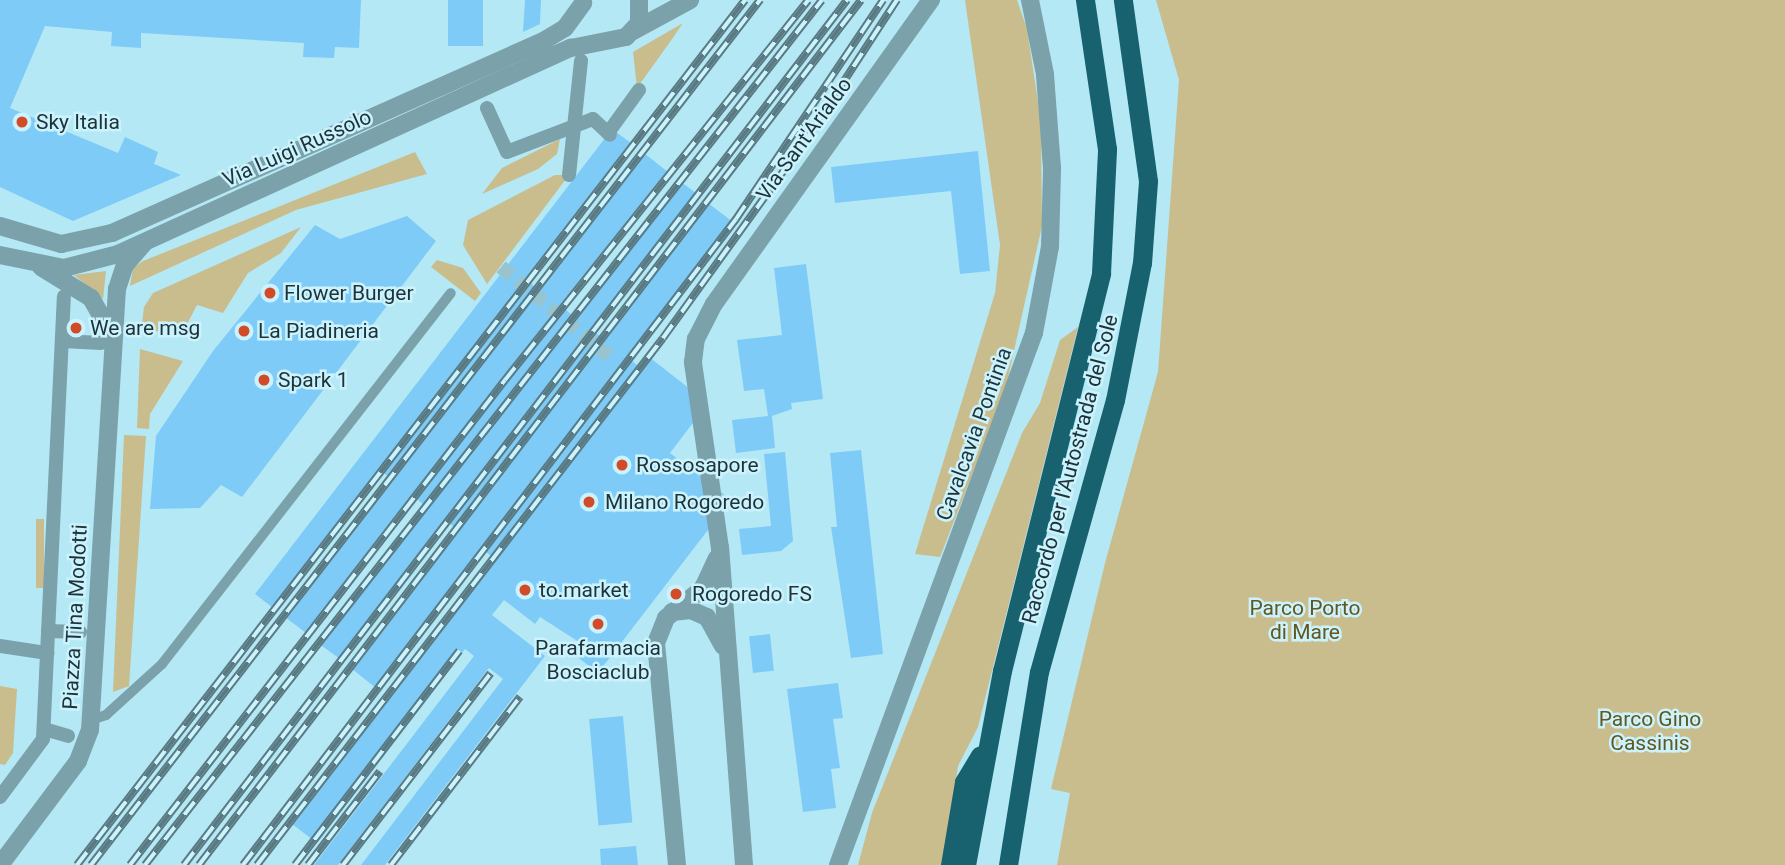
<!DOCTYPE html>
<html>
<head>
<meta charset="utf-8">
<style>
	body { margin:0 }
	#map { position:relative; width:1785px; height:865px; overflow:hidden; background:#b5e8f5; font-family:Roboto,sans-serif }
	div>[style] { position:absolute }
	.green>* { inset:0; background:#c9bd8e; transform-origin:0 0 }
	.building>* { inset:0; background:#7fcbf7; transform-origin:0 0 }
	.pedestrian-tunnel>* { height:14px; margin-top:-7px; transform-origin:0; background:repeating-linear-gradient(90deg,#97c4cf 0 14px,transparent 0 21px) }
	.service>* { height:10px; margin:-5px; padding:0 5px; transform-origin:5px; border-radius:5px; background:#7ba1ab }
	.pedestrian>* { height:14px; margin:-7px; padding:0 7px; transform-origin:7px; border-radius:7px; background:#7ba1ab }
	.minor>* { height:18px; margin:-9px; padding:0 9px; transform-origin:9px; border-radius:9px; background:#7ba1ab }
	.tertiary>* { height:18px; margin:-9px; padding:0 9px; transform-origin:9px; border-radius:9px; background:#7ba1ab }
	.trunk>* { height:19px; margin:-9.5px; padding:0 9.5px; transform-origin:9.5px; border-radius:9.5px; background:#186270 }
	.rail>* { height:8px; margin-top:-4px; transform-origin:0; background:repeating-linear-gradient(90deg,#cbf3fe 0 16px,#5a7a83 0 32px); box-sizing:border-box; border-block:2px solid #5a7a83 }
	.dots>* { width:19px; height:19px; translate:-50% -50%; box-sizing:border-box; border:4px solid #cbf3fe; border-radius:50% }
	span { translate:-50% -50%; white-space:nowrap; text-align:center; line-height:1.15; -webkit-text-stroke:5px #cbf3fe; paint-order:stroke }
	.poi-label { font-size:21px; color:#1e3237 }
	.left { translate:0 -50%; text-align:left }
	.street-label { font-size:21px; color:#1e3237 }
	.park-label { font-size:21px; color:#64561e }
</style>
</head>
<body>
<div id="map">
	<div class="green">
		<div style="clip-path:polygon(965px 0,1017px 0,1027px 29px,1041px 122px,1042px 226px,1005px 391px,940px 557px,915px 554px,995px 293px,1000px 245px)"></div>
		<div style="clip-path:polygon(1156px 0,1785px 0,1785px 865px,1057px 865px,1070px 793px,1051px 789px,1105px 563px,1158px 372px,1179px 80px)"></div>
		<div style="clip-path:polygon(683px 23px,670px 42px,637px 88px,633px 52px)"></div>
		<div style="clip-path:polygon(560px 139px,557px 154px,538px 169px,482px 194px,502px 168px)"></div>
		<div style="clip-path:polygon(415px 152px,427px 174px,296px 210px,130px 286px,133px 268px,143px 261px)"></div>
		<div style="clip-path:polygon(555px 175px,569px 175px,487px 284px,463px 245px,468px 220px)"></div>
		<div style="clip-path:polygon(301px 227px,281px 253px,248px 273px,223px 313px,197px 305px,183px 332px,141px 331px,144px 307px,153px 293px)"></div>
		<div style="clip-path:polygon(437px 260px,463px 268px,481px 293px,475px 301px,431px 267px)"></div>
		<div style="clip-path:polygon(106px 271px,103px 299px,74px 275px)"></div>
		<div style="clip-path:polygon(1078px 327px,978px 727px,958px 766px,943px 865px,858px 865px,872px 813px,1022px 433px,1040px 403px,1060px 340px)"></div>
		<div style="clip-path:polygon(140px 349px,183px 361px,150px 414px,149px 429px,137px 428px)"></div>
		<div style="clip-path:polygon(124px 435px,146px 436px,129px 686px,113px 692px)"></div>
		<div style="left:36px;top:519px;width:8px;height:69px"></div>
		<div style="clip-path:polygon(0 686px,17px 689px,13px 753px,5px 765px,0 764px)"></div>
	</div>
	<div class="building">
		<div style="clip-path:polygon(0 0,361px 0,359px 48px,335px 47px,334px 58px,303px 57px,304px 43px,141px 33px,141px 48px,111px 46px,112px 32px,45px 26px,10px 108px,118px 153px,125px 137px,158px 152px,154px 164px,181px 175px,73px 221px,0 187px)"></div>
		<div style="left:448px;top:0;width:35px;height:46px"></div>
		<div style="clip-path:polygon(525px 0,541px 0,540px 24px,523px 32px)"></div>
		<div style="clip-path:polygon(612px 129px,631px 143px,526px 280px,539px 290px,644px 153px,668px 172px,560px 305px,572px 315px,680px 181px,697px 194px,592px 330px,604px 339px,708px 203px,733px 222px,628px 358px,641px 368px,649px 357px,708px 403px,670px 453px,731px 500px,598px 673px,571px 652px,579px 642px,540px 617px,535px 624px,504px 600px,492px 615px,545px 656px,385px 865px,361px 865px,503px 679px,489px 668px,338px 865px,314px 865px,474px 656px,465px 649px,317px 843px,292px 824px,495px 559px,482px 549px,376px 688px,352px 669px,458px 530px,446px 521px,340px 659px,318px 643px,424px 505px,412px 495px,306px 633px,285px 617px,392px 479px,379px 470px,273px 608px,255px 594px)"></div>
		<div style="clip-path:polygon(978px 151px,990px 271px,960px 274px,951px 191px,835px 203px,831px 167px)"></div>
		<div style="clip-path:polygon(407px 216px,436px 241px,242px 497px,221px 485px,200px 508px,150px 509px,156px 436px,213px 351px,315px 225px,340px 239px)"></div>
		<div style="clip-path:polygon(806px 264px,823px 399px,791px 403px,792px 409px,772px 416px,775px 448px,736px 453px,732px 420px,768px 416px,764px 389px,744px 391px,737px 340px,782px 335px,774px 268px)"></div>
		<div style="clip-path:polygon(861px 450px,883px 654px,851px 658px,831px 527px,837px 527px,830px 453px)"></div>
		<div style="clip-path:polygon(785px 452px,793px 541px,781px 551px,742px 555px,739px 529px,771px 526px,764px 454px)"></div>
		<div style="left:770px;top:634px;width:37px;height:21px;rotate:84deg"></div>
		<div style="clip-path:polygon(838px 683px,843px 718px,833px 719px,840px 768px,831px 769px,836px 808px,803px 812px,787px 689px)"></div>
		<div style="left:623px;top:716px;width:107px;height:34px;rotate:85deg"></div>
		<div style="clip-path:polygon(636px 846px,638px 865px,601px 865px,600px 849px)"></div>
	</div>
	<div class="pedestrian-tunnel">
		<div style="left:501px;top:267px;width:143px;rotate:39.6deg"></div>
	</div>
	<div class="service">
		<div style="left:91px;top:720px;width:16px;rotate:-18deg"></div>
		<div style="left:106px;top:715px;width:76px;rotate:-42.3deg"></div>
		<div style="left:162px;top:664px;width:470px;rotate:-52.1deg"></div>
	</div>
	<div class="pedestrian">
		<div style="left:487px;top:108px;width:48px;rotate:65.6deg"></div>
		<div style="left:507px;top:152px;width:92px;rotate:-21deg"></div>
		<div style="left:593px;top:119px;width:23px;rotate:43deg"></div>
		<div style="left:608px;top:133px;width:53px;rotate:-54.2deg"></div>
		<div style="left:569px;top:175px;width:115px;rotate:-84deg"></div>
		<div style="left:62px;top:341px;width:39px;rotate:3deg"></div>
		<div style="left:48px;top:631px;width:32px;rotate:2deg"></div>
		<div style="left:0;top:646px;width:48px;rotate:8.5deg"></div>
		<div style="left:44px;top:729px;width:25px;rotate:16deg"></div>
		<div style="left:0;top:797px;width:72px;rotate:-53.4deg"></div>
		<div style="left:43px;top:739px;width:443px;rotate:-87.3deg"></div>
	</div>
	<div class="minor">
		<div style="left:633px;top:31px;width:65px;rotate:-28.5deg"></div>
		<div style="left:41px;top:267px;width:59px;rotate:31.8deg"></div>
		<div style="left:91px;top:298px;width:40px;rotate:60.3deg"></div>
		<div style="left:672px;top:612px;width:19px;rotate:-6deg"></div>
		<div style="left:691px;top:610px;width:17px;rotate:24deg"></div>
		<div style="left:707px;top:617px;width:33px;rotate:61deg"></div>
		<div style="left:0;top:865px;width:130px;rotate:-53.1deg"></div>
		<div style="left:78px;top:761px;width:33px;rotate:-69deg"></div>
		<div style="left:90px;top:730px;width:442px;rotate:-86.5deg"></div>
		<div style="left:117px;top:289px;width:25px;rotate:-72deg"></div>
		<div style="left:125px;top:265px;width:30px;rotate:-49deg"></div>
		<div style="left:677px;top:865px;width:223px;rotate:-95.4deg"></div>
		<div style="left:656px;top:643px;width:27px;rotate:-68deg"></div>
		<div style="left:666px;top:618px;width:48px;rotate:-39deg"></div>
		<div style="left:703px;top:588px;width:33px;rotate:-65deg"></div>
		<div style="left:744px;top:865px;width:318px;rotate:-94.3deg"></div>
		<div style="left:720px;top:548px;width:188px;rotate:-98.3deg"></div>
		<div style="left:693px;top:362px;width:23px;rotate:-83deg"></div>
		<div style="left:696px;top:339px;width:39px;rotate:-63deg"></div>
		<div style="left:714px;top:304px;width:374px;rotate:-54.5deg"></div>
	</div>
	<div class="tertiary">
		<div style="left:0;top:226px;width:64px;rotate:16.4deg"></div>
		<div style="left:61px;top:244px;width:52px;rotate:-12.2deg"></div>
		<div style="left:112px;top:233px;width:474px;rotate:-24deg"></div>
		<div style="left:545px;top:40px;width:23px;rotate:-31deg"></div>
		<div style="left:565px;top:28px;width:31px;rotate:-54deg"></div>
		<div style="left:0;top:255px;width:65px;rotate:11.5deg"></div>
		<div style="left:64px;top:268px;width:56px;rotate:-14.5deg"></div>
		<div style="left:118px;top:254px;width:498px;rotate:-24.5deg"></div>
		<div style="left:571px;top:48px;width:56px;rotate:-11.3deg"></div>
		<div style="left:626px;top:37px;width:19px;rotate:-47deg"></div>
		<div style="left:639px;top:23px;width:23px;rotate:-90deg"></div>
		<div style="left:838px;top:865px;width:567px;rotate:-69.78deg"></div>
		<div style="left:1034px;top:333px;width:87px;rotate:-79.5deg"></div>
		<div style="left:1050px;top:247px;width:79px;rotate:-88.5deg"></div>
		<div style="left:1052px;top:168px;width:94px;rotate:-94.3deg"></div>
		<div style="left:1045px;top:74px;width:76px;rotate:-101.5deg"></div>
	</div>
	<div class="trunk">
		<div style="left:950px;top:865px;width:84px;rotate:-80.4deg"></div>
		<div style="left:964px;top:782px;width:31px;rotate:-59deg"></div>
		<div style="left:966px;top:865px;width:197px;rotate:-79.5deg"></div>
		<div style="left:1002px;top:671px;width:410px;rotate:-76deg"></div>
		<div style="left:1101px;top:273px;width:124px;rotate:-87.2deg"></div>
		<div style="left:1107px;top:149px;width:151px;rotate:-98.4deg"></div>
		<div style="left:1008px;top:865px;width:195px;rotate:-80.9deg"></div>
		<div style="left:1039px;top:672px;width:282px;rotate:-74.4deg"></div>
		<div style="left:1115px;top:400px;width:140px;rotate:-78.9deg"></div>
		<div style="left:1142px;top:263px;width:82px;rotate:-85.8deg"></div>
		<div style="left:1148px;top:181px;width:183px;rotate:-97.9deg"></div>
	</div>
	<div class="rail">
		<div style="left:77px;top:865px;width:1093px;rotate:-52.32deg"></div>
		<div style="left:91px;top:865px;width:1094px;rotate:-52.28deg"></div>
		<div style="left:130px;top:865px;width:613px;rotate:-52.29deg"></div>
		<div style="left:505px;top:380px;width:486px;rotate:-51.4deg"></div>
		<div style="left:145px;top:865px;width:1098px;rotate:-51.95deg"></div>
		<div style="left:184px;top:865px;width:1090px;rotate:-52.53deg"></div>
		<div style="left:199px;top:865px;width:1089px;rotate:-52.57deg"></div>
		<div style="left:243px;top:865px;width:813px;rotate:-52.65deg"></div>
		<div style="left:736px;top:219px;width:264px;rotate:-56.1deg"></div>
		<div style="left:257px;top:865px;width:665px;rotate:-52.39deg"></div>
		<div style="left:663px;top:338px;width:236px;rotate:-54.2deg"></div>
		<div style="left:801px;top:147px;width:176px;rotate:-56.9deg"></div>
		<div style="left:295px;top:865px;width:270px;rotate:-52.5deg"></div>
		<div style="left:308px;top:865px;width:118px;rotate:-52.5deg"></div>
		<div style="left:343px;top:865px;width:242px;rotate:-52.4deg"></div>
		<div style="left:391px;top:865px;width:212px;rotate:-52.5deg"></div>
	</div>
	<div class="dots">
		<div style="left:22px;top:122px;background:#d34a26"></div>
		<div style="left:270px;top:293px;background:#d34a26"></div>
		<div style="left:76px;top:328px;background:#d34a26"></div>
		<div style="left:244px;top:331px;background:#d34a26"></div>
		<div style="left:264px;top:380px;background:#d34a26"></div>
		<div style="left:622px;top:465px;background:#d34a26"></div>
		<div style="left:589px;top:502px;background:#d34a26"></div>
		<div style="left:525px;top:590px;background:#d34a26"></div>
		<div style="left:676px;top:594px;background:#d34a26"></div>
		<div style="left:598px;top:624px;background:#d34a26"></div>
	</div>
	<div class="poi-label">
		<span class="left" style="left:36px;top:122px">Sky Italia</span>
		<span class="left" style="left:284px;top:293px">Flower Burger</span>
		<span class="left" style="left:90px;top:328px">We are msg</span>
		<span class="left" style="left:258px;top:331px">La Piadineria</span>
		<span class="left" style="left:278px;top:380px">Spark 1</span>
		<span class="left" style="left:636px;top:465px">Rossosapore</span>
		<span class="left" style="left:605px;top:502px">Milano Rogoredo</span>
		<span class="left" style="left:539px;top:590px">to.market</span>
		<span class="left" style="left:692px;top:594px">Rogoredo FS</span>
		<span style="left:598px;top:660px">Parafarmacia<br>Bosciaclub</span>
	</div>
	<div class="street-label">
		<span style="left:804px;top:139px;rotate:-54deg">Via Sant'Arialdo</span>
		<span style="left:297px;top:148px;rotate:-24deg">Via Luigi Russolo</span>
		<span style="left:974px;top:434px;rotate:-70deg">Cavalcavia Pontinia</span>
		<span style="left:1070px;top:469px;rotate:-75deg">Raccordo per l'Autostrada del Sole</span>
		<span style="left:75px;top:617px;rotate:-87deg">Piazza Tina Modotti</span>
	</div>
	<div class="park-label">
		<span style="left:1305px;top:620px">Parco Porto<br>di Mare</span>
		<span style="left:1650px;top:731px">Parco Gino<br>Cassinis</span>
	</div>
</div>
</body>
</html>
